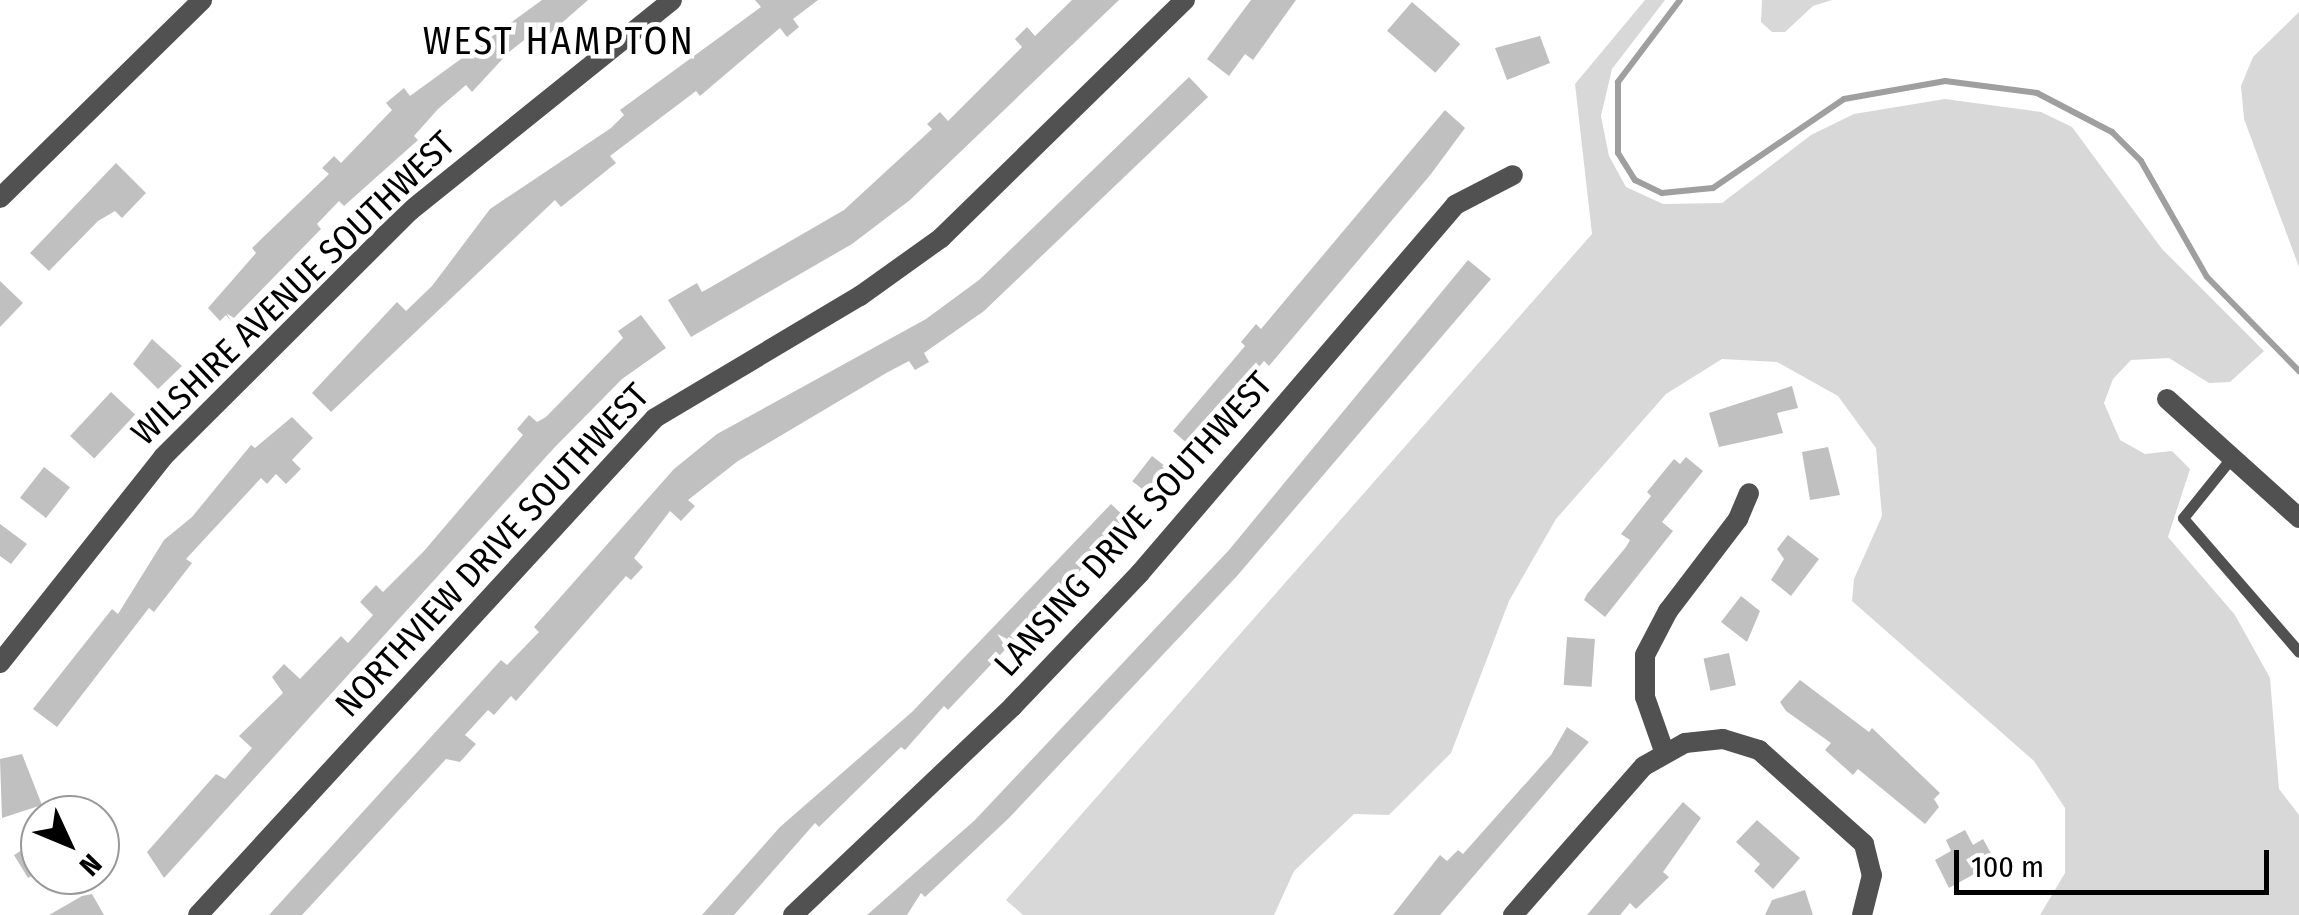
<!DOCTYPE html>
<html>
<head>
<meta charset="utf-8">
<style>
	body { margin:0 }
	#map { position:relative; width:2299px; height:915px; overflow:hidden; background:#fff; font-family:"Fira Sans Condensed",sans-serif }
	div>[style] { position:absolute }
	.green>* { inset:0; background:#d8d8d8 }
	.stream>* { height:6px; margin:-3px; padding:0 3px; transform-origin:3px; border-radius:3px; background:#9f9f9f }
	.building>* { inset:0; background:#c0c0c0; transform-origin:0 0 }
	.service>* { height:11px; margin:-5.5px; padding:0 5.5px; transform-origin:5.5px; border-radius:5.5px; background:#515151 }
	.minor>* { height:20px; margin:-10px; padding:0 10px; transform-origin:10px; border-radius:10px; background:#515151 }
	span { translate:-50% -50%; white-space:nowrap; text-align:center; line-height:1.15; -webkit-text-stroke:9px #fff; paint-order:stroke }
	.street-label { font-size:35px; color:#000 }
	.neighbourhood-label { font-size:38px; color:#000; letter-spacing:2.5px }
	.north { position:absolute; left:20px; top:795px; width:100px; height:100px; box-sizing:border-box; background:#fff; border:2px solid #999; border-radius:50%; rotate:134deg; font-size:28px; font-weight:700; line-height:40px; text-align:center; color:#000 }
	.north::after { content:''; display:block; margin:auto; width:35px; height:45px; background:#000; clip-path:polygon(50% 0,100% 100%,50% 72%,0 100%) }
	.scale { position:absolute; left:1954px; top:850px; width:315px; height:45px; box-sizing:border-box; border:5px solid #000; border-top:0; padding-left:12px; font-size:30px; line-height:35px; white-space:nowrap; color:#000; -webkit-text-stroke:8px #fff; paint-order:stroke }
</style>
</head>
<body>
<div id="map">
	<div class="green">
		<div style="clip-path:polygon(1645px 0,1665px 0,1612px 69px,1601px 116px,1609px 156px,1626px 187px,1663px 204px,1722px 203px,1811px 135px,1854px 114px,1945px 99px,2041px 112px,2072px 127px,2162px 249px,2264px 351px,2230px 382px,2209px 383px,2169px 358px,2131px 360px,2113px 379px,2104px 403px,2120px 440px,2145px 454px,2172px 451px,2190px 469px,2168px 537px,2235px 615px,2270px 678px,2279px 789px,2299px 815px,2299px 915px,2040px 915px,2065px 873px,2065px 808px,2034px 761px,1852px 601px,1854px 579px,1882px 516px,1876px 448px,1838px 396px,1777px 362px,1722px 359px,1666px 394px,1556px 519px,1509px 601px,1451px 753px,1389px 815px,1354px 814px,1294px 871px,1274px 915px,1023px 915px,1006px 900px,1592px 234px,1575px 84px)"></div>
		<div style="clip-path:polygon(1762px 0,1832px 0,1813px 6px,1785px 32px,1772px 32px,1761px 22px)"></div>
		<div style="clip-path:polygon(2299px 12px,2299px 267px,2244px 119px,2241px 86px,2253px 57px)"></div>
	</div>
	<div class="stream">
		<div style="left:1680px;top:0;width:103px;rotate:127.1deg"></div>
		<div style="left:1618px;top:82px;width:71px;rotate:90deg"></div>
		<div style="left:1618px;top:153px;width:32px;rotate:58deg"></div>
		<div style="left:1635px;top:180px;width:30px;rotate:26deg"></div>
		<div style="left:1662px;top:193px;width:51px;rotate:-5.6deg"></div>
		<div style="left:1713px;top:188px;width:158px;rotate:-34.2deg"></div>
		<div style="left:1844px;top:99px;width:103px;rotate:-10.1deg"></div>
		<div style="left:1945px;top:81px;width:93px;rotate:7.4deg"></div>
		<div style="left:2037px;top:93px;width:85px;rotate:27.5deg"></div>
		<div style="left:2112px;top:132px;width:41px;rotate:45deg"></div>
		<div style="left:2141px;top:161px;width:133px;rotate:60.4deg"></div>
		<div style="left:2207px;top:277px;width:132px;rotate:45.6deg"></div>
	</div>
	<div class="building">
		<div style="clip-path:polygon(542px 0,588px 0,548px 35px,541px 27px,509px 52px,472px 92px,466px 85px,438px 109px,414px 136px,418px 140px,344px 206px,339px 201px,317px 224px,321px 229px,231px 321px,226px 315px,220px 321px,208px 308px,256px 253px,252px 248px,329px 174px,322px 168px,334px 156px,341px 163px,392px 110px,386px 103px,404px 88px,410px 96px)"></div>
		<div style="clip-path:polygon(755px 0,818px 0,793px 19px,799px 27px,787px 37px,780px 28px,700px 96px,696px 91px,610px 156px,616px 163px,561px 207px,555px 200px,331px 412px,312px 393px,397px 302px,406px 311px,432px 286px,490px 209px,611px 128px,624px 115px,620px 110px,761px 7px)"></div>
		<div style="clip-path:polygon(1072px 0,1119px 0,910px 200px,852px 244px,691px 337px,668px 300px,697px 283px,702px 292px,711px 287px,844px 210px,932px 129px,927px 124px,940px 112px,948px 121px,1022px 47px,1015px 39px,1027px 27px,1035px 36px)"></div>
		<div style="clip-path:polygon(1251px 0,1296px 0,1253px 60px,1245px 54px,1229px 76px,1207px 59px)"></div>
		<div style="left:1412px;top:2px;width:64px;height:38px;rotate:41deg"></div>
		<div style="clip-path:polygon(1540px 36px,1550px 63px,1507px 80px,1495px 48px)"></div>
		<div style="clip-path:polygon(1189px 77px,1208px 97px,984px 311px,924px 353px,929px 362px,915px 370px,909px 361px,888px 372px,738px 461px,688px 500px,695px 506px,681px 521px,670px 511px,634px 558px,643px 567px,631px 580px,626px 576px,516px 701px,511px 696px,494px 715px,488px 710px,465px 735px,476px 744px,460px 762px,446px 759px,302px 915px,269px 915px,501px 660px,507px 665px,539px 632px,534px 627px,674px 469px,717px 434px,926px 319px,979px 280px)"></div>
		<div style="clip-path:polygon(1445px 110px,1465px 128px,1431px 174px,1269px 366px,1264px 361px,1190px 446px,1173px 431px,1245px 346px,1241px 342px,1256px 324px,1261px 329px)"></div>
		<div style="clip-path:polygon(116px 163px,146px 193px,122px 218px,115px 211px,98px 221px,49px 271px,30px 253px)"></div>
		<div style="clip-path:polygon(1468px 260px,1491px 279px,1237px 576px,1009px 818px,925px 897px,921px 893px,907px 915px,867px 915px,975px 820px,1229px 550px)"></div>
		<div style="clip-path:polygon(0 281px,23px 303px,0 327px)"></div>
		<div style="clip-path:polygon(641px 315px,666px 348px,622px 379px,554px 448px,164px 878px,147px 852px,216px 774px,225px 779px,252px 748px,239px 736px,283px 693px,272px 677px,284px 664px,300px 679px,341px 636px,348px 643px,373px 615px,360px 602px,376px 585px,383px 592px,424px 551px,523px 435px,517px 429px,529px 415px,537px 422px,546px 417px,623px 338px,618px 331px)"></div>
		<div style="clip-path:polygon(152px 339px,182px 366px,158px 389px,133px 364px)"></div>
		<div style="clip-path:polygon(1792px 386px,1798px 408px,1777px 413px,1783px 433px,1719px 447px,1709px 413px)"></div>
		<div style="left:111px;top:392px;width:33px;height:60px;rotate:43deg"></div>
		<div style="clip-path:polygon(292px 417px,313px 438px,292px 460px,301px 469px,286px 484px,276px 474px,267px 484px,261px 478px,186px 559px,192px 563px,154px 612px,149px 608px,57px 727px,33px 709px,112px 609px,118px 614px,164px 540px,192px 517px,251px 445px,255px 448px)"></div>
		<div style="clip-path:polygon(1828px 447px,1840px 495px,1810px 500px,1802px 452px)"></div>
		<div style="left:1152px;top:456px;width:24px;height:32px;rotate:38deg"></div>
		<div style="clip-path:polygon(1686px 457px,1703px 471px,1662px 522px,1673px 531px,1605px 617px,1584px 600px,1587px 594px,1626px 547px,1630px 540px,1621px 534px,1651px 496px,1647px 492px,1674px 459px,1680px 464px)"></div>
		<div style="left:44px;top:467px;width:33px;height:39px;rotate:38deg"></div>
		<div style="clip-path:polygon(1111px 504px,1128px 520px,948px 710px,944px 706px,905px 750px,901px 747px,819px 827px,815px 823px,734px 915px,702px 915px,780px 827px,912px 712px)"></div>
		<div style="clip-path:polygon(0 524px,27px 544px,11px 564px,0 556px)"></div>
		<div style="clip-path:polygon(1788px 535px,1819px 559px,1791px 596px,1771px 580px,1784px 559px,1777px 549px)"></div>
		<div style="clip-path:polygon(1741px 596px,1760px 611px,1747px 642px,1721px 622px)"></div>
		<div style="left:1567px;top:637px;width:28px;height:48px;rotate:4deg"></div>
		<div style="left:1729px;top:653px;width:33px;height:26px;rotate:78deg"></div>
		<div style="clip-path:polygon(1800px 680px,1869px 732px,1872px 728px,1940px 793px,1934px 799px,1939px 807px,1925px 824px,1858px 769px,1853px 775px,1825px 750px,1831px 743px,1786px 711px,1780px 702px)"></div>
		<div style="clip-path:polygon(1567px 727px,1589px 742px,1440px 915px,1393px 915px,1440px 855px,1447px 861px,1458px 850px,1463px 854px,1551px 755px)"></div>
		<div style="clip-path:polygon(22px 754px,42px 805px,2px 818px,0 759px)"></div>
		<div style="clip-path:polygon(1683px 802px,1701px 818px,1663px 872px,1669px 877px,1636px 909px,1630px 903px,1620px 915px,1587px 915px)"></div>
		<div style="clip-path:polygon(1757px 820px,1800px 858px,1773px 889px,1754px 871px,1760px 864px,1736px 842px)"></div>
		<div style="clip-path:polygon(1965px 830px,1973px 845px,1983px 839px,1992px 855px,1981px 861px,1985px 868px,1949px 888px,1935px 860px,1951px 851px,1946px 840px)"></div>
		<div style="clip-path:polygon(40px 839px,40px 871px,28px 878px,14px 855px)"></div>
		<div style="clip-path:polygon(1805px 890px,1813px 915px,1765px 915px,1772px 900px)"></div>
		<div style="clip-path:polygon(92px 894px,104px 915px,49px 915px,82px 896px)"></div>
	</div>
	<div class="service">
		<div style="left:2232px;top:457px;width:78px;rotate:128.8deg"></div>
		<div style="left:2183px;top:518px;width:177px;rotate:49.1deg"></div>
	</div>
	<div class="minor">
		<div style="left:0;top:198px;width:283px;rotate:-44.4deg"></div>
		<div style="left:2167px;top:399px;width:178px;rotate:42deg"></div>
		<div style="left:0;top:663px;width:263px;rotate:-51.6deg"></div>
		<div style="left:163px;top:457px;width:349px;rotate:-44.9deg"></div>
		<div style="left:410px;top:211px;width:336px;rotate:-38.8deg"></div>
		<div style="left:1664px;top:751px;width:57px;rotate:-109.4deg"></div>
		<div style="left:1645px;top:697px;width:42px;rotate:-90deg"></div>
		<div style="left:1645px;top:655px;width:50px;rotate:-62.4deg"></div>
		<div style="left:1668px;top:611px;width:116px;rotate:-52.7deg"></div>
		<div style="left:1738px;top:519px;width:28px;rotate:-67deg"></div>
		<div style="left:198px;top:915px;width:675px;rotate:-47.4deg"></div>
		<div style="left:655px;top:418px;width:239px;rotate:-30.8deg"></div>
		<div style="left:860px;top:296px;width:100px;rotate:-35.6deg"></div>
		<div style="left:941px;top:238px;width:341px;rotate:-44.3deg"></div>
		<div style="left:793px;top:915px;width:303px;rotate:-43.5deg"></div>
		<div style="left:1013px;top:706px;width:184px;rotate:-46.3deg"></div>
		<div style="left:1140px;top:573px;width:484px;rotate:-49.4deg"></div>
		<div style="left:1455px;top:205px;width:65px;rotate:-27.3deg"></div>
		<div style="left:1513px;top:915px;width:198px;rotate:-48.7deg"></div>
		<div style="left:1644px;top:766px;width:47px;rotate:-29.3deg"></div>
		<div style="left:1685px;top:743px;width:38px;rotate:-6deg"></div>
		<div style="left:1723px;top:739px;width:38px;rotate:17deg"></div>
		<div style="left:1759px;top:750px;width:141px;rotate:41.8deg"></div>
		<div style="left:1864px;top:844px;width:32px;rotate:76deg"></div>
		<div style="left:1872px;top:875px;width:41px;rotate:104deg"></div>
	</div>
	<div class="street-label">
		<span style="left:293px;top:288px;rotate:-44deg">WILSHIRE AVENUE SOUTHWEST</span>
		<span style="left:1133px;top:524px;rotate:-48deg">LANSING DRIVE SOUTHWEST</span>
		<span style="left:492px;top:550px;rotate:-47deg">NORTHVIEW DRIVE SOUTHWEST</span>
	</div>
	<div class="neighbourhood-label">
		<span style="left:559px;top:42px">WEST HAMPTON</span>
	</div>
	<div class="north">N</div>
	<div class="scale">100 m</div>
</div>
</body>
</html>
